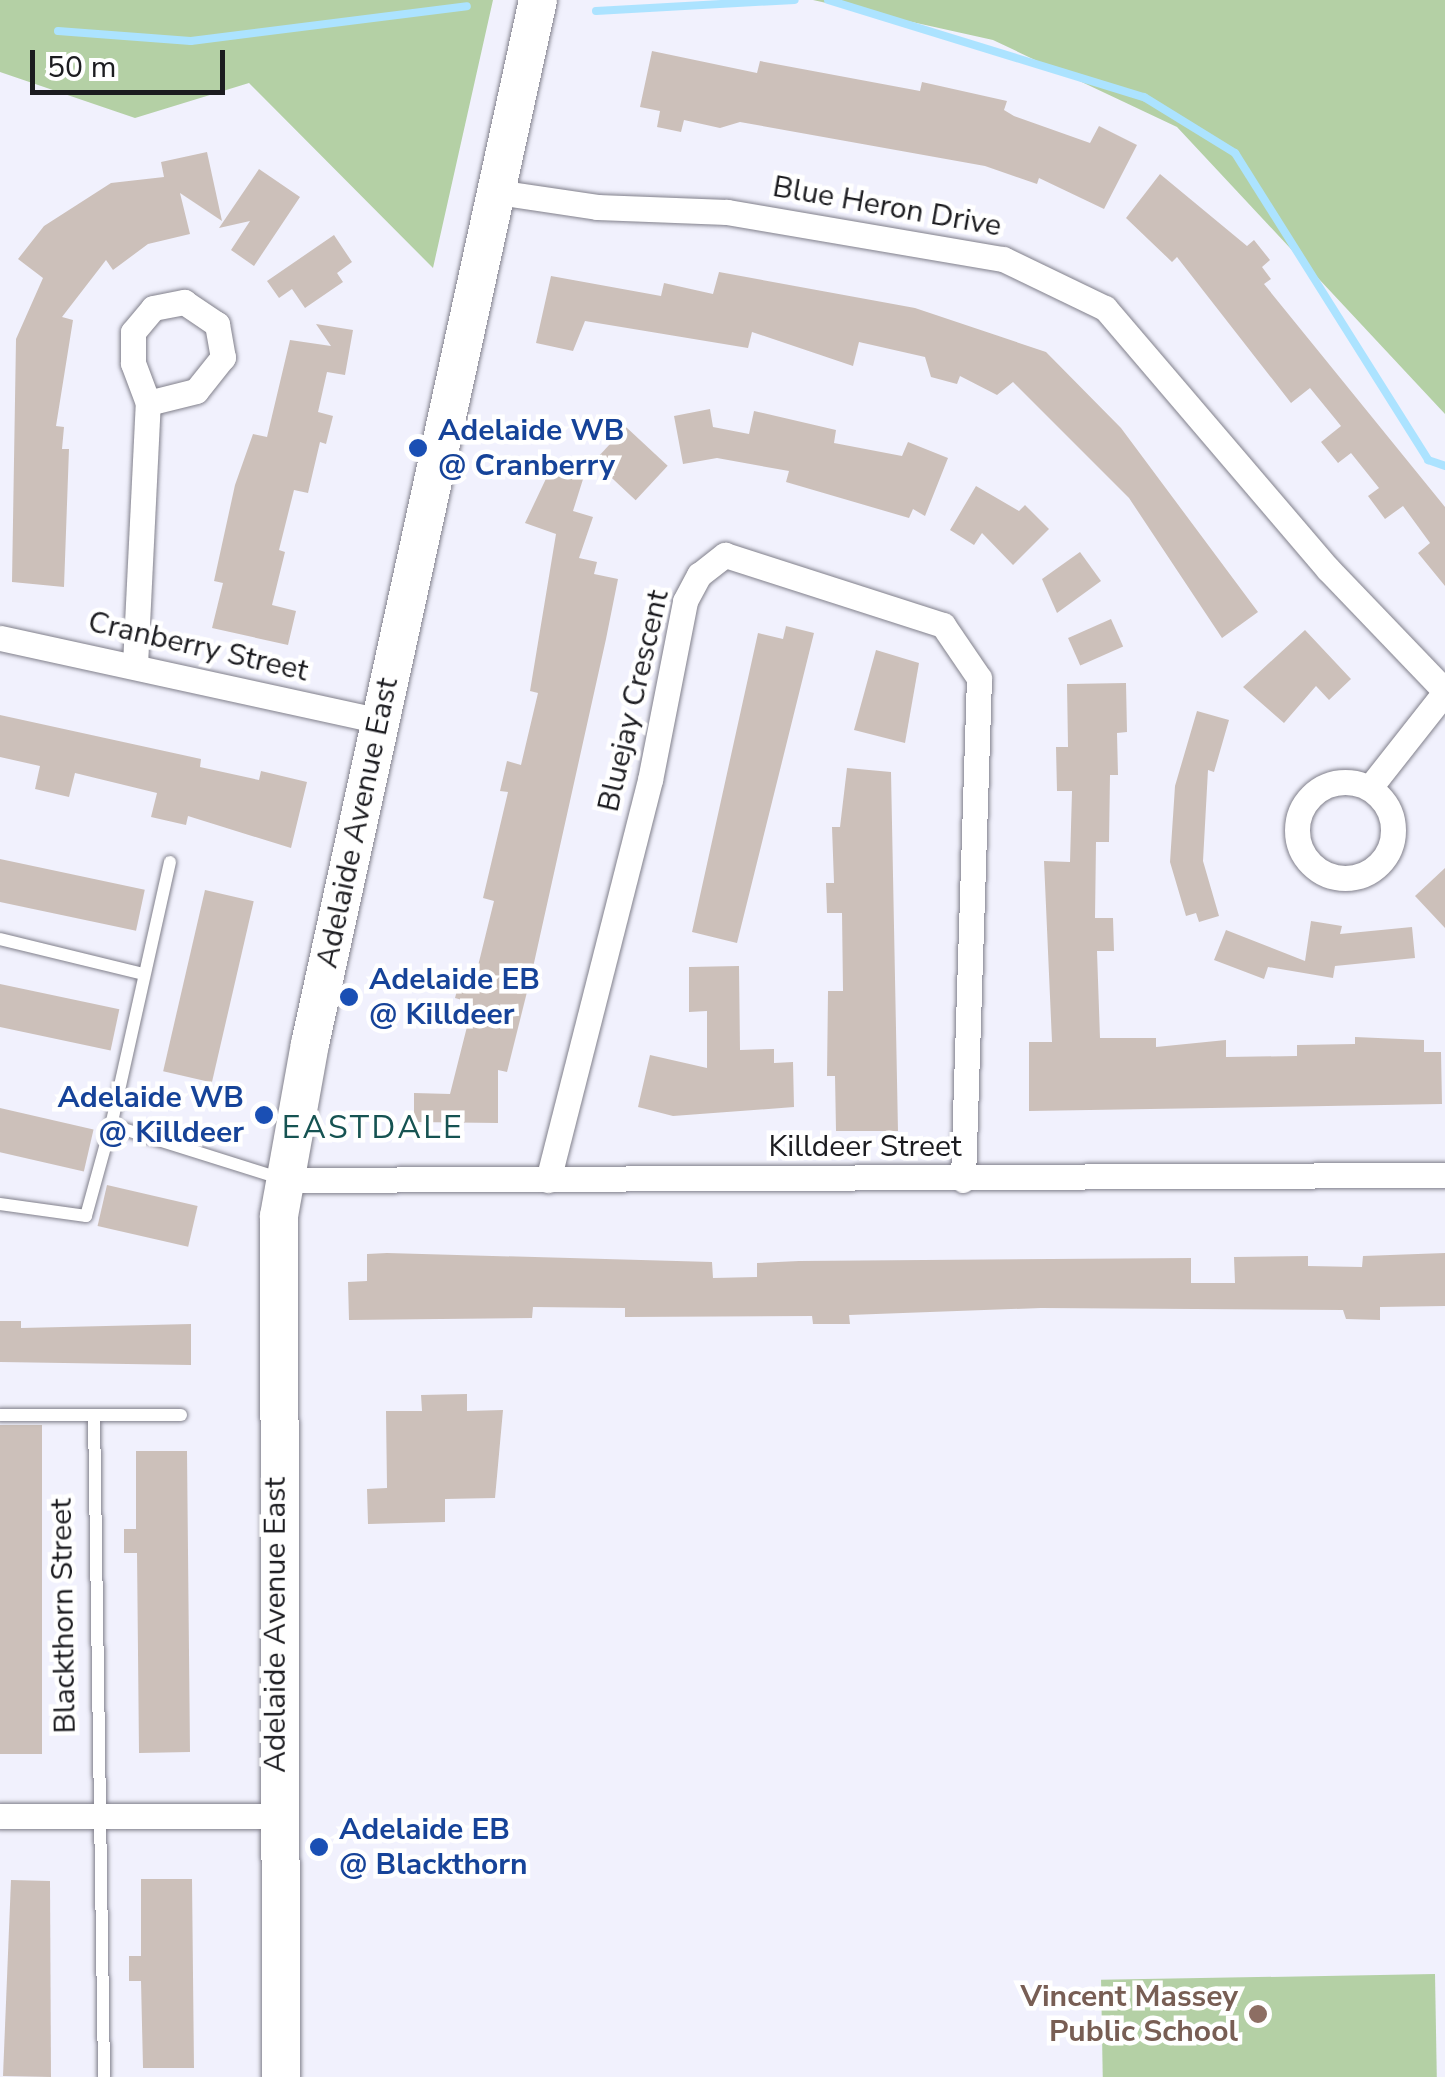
<!DOCTYPE html>
<html>
<head>
<meta charset="utf-8">
<style>
	body { margin:0 }
	#map { position:relative; width:1445px; height:2077px; overflow:hidden; background:#f1f1fd; font-family:"Nunito Sans",sans-serif }
	div>[style] { position:absolute }
	.green>* { inset:0; background:#b4d0a5; transform-origin:0 0 }
	.stream>* { height:8px; margin:-4px; padding:0 4px; transform-origin:4px; border-radius:4px; background:#ace3ff }
	.building>* { inset:0; background:#ccc0ba; transform-origin:0 0 }
	.roads { filter:drop-shadow(0 0 2px #81808b) drop-shadow(0 0 2px #81808b) }
	.lane>* { height:12px; margin:-6px; padding:0 6px; transform-origin:6px; border-radius:6px; background:#fff }
	.street>* { height:25px; margin:-12.5px; padding:0 12.5px; transform-origin:12.5px; border-radius:12.5px; background:#fff }
	.street>.ring { margin:-12.5px; padding:0; box-sizing:content-box; background:none; border:25px solid #fff; border-radius:50% }
	.secondary>* { height:38px; margin:-19px; padding:0 19px; transform-origin:19px; border-radius:19px; background:#fff }
	.dots>* { width:28px; height:28px; translate:-50% -50%; box-sizing:border-box; border:5px solid #fff; border-radius:50% }
	span { translate:-50% -50%; white-space:nowrap; text-align:center; line-height:1.15; -webkit-text-stroke:9px #fff; paint-order:stroke }
	.street-label { font-size:30px; color:#1c1c20 }
	.transit-label { font-size:30px; color:#164399; font-weight:700 }
	.left { translate:0 -50%; text-align:left }
	.right { translate:-100% -50%; text-align:right }
	.education-label { font-size:30px; color:#785e54; font-weight:700 }
	.neighbourhood-label { font-size:32px; color:#165352; letter-spacing:2.5px }
	.scale { position:absolute; left:30px; top:50px; width:195px; height:45px; box-sizing:border-box; border:5px solid #1c1c20; border-top:0; padding-left:12px; font-size:30px; line-height:35px; white-space:nowrap; color:#1c1c20; -webkit-text-stroke:8px #fff; paint-order:stroke }
</style>
</head>
<body>
<div id="map">
	<div class="green">
		<div style="clip-path:polygon(0 0,493px 0,433px 268px,249px 83px,135px 118px,0 72px)"></div>
		<div style="clip-path:polygon(813px 0,1445px 0,1445px 414px,1177px 127px,993px 40px)"></div>
		<div style="left:1435px;top:1974px;width:103px;height:334px;rotate:89deg"></div>
	</div>
	<div class="stream">
		<div style="left:828px;top:0;width:331px;rotate:17.1deg"></div>
		<div style="left:1144px;top:97px;width:107px;rotate:31.6deg"></div>
		<div style="left:1235px;top:153px;width:363px;rotate:57.8deg"></div>
		<div style="left:1428px;top:460px;width:18px;rotate:19deg"></div>
		<div style="left:596px;top:11px;width:199px;rotate:-3.2deg"></div>
		<div style="left:58px;top:31px;width:133px;rotate:4.3deg"></div>
		<div style="left:191px;top:41px;width:278px;rotate:-7.2deg"></div>
	</div>
	<div class="building">
		<div style="clip-path:polygon(652px 51px,757px 73px,760px 61px,920px 91px,922px 82px,1007px 101px,1004px 110px,1014px 116px,1090px 143px,1099px 126px,1137px 145px,1104px 209px,1039px 178px,1037px 184px,985px 166px,740px 122px,720px 128px,684px 120px,681px 132px,657px 127px,660px 111px,640px 107px)"></div>
		<div style="clip-path:polygon(207px 152px,222px 221px,180px 193px,190px 234px,148px 244px,113px 270px,106px 260px,62px 317px,73px 320px,56px 426px,64px 427px,62px 449px,69px 449px,64px 587px,12px 582px,16px 339px,43px 278px,18px 259px,44px 226px,111px 183px,164px 177px,161px 162px)"></div>
		<div style="clip-path:polygon(259px 169px,300px 197px,254px 266px,231px 250px,250px 221px,219px 228px)"></div>
		<div style="clip-path:polygon(1160px 174px,1247px 246px,1254px 240px,1270px 260px,1262px 267px,1271px 279px,1264px 284px,1445px 507px,1445px 586px,1418px 553px,1430px 543px,1403px 506px,1385px 519px,1368px 496px,1379px 488px,1351px 453px,1338px 463px,1321px 442px,1341px 426px,1310px 388px,1291px 403px,1177px 257px,1172px 262px,1126px 218px)"></div>
		<div style="clip-path:polygon(334px 235px,352px 262px,337px 273px,343px 282px,305px 308px,292px 289px,279px 298px,267px 281px)"></div>
		<div style="clip-path:polygon(719px 272px,915px 308px,1046px 352px,1121px 428px,1258px 612px,1222px 638px,1129px 498px,1013px 382px,997px 395px,960px 376px,957px 384px,931px 377px,925px 357px,859px 342px,853px 366px,752px 332px,748px 348px,585px 321px,573px 351px,536px 343px,551px 276px,661px 296px,664px 283px,713px 294px)"></div>
		<div style="clip-path:polygon(316px 324px,353px 330px,345px 375px,327px 372px,318px 412px,333px 416px,326px 444px,320px 442px,308px 493px,294px 490px,279px 550px,285px 552px,272px 605px,296px 611px,288px 645px,212px 628px,223px 583px,214px 581px,235px 485px,253px 434px,267px 437px,290px 340px,331px 346px)"></div>
		<div style="clip-path:polygon(710px 409px,713px 427px,749px 434px,754px 411px,836px 430px,834px 443px,902px 456px,908px 442px,948px 458px,925px 516px,913px 509px,909px 518px,786px 482px,789px 471px,717px 458px,683px 464px,674px 416px)"></div>
		<div style="left:626px;top:427px;width:57px;height:47px;rotate:43deg"></div>
		<div style="clip-path:polygon(552px 466px,584px 476px,573px 511px,593px 517px,579px 558px,597px 562px,594px 574px,618px 579px,606px 639px,532px 972px,507px 1072px,498px 1070px,498px 1123px,414px 1122px,414px 1093px,450px 1094px,473px 1003px,455px 998px,462px 971px,476px 974px,494px 901px,483px 898px,508px 792px,500px 791px,507px 761px,521px 765px,538px 693px,530px 691px,556px 534px,525px 523px)"></div>
		<div style="clip-path:polygon(976px 486px,1019px 511px,1025px 505px,1049px 529px,1013px 565px,982px 533px,974px 545px,950px 530px)"></div>
		<div style="clip-path:polygon(1080px 552px,1101px 581px,1057px 613px,1042px 579px)"></div>
		<div style="left:1111px;top:619px;width:30px;height:47px;rotate:66deg"></div>
		<div style="clip-path:polygon(786px 626px,814px 633px,737px 943px,692px 932px,758px 633px,783px 639px)"></div>
		<div style="clip-path:polygon(1305px 630px,1351px 679px,1329px 700px,1316px 686px,1284px 723px,1243px 687px)"></div>
		<div style="clip-path:polygon(876px 650px,919px 663px,905px 743px,854px 730px)"></div>
		<div style="clip-path:polygon(1126px 683px,1127px 732px,1117px 733px,1118px 775px,1110px 775px,1109px 842px,1096px 842px,1095px 918px,1113px 918px,1114px 951px,1097px 951px,1100px 1038px,1156px 1038px,1156px 1047px,1226px 1040px,1226px 1057px,1297px 1056px,1297px 1045px,1355px 1044px,1355px 1037px,1424px 1040px,1424px 1052px,1441px 1052px,1442px 1104px,1029px 1111px,1029px 1042px,1052px 1042px,1044px 861px,1070px 862px,1072px 791px,1057px 791px,1056px 747px,1068px 747px,1067px 684px)"></div>
		<div style="clip-path:polygon(1197px 711px,1229px 720px,1214px 772px,1208px 770px,1203px 861px,1219px 916px,1199px 922px,1196px 913px,1186px 916px,1170px 862px,1175px 786px)"></div>
		<div style="clip-path:polygon(0 715px,201px 759px,200px 767px,259px 780px,261px 771px,307px 782px,291px 848px,188px 816px,186px 825px,151px 817px,157px 793px,75px 773px,69px 797px,35px 789px,40px 766px,0 757px)"></div>
		<div style="clip-path:polygon(847px 768px,891px 772px,898px 1131px,836px 1131px,835px 1076px,827px 1076px,828px 991px,843px 991px,842px 913px,827px 913px,826px 883px,834px 883px,832px 827px,840px 827px)"></div>
		<div style="left:0;top:859px;width:148px;height:42px;rotate:12deg"></div>
		<div style="clip-path:polygon(1445px 868px,1445px 928px,1415px 896px)"></div>
		<div style="left:205px;top:890px;width:50px;height:186px;rotate:13deg"></div>
		<div style="clip-path:polygon(1311px 921px,1342px 926px,1340px 934px,1412px 927px,1415px 958px,1335px 966px,1333px 978px,1268px 967px,1264px 979px,1214px 960px,1226px 930px,1305px 961px)"></div>
		<div style="clip-path:polygon(739px 966px,740px 1050px,774px 1049px,774px 1063px,793px 1062px,794px 1107px,673px 1116px,638px 1107px,650px 1055px,707px 1068px,707px 1011px,689px 1012px,689px 967px)"></div>
		<div style="left:0;top:984px;width:122px;height:42px;rotate:12deg"></div>
		<div style="left:0;top:1108px;width:96px;height:43px;rotate:13deg"></div>
		<div style="left:107px;top:1185px;width:93px;height:42px;rotate:13deg"></div>
		<div style="clip-path:polygon(387px 1253px,712px 1262px,713px 1278px,757px 1277px,757px 1263px,799px 1261px,1191px 1258px,1191px 1283px,1235px 1283px,1234px 1257px,1308px 1256px,1308px 1266px,1362px 1267px,1363px 1256px,1445px 1253px,1445px 1306px,1380px 1307px,1380px 1320px,1346px 1319px,1343px 1310px,1041px 1308px,849px 1315px,850px 1324px,813px 1324px,812px 1316px,625px 1317px,625px 1308px,533px 1307px,532px 1318px,349px 1320px,348px 1282px,367px 1281px,367px 1254px)"></div>
		<div style="clip-path:polygon(0 1321px,21px 1321px,21px 1328px,191px 1324px,191px 1365px,0 1362px)"></div>
		<div style="clip-path:polygon(467px 1394px,467px 1411px,503px 1410px,495px 1498px,445px 1499px,445px 1522px,368px 1524px,367px 1489px,387px 1488px,386px 1411px,422px 1411px,421px 1395px)"></div>
		<div style="left:0;top:1425px;width:42px;height:329px"></div>
		<div style="clip-path:polygon(136px 1451px,187px 1451px,190px 1752px,139px 1753px,137px 1553px,124px 1553px,124px 1529px,136px 1529px)"></div>
		<div style="clip-path:polygon(141px 1879px,192px 1879px,194px 2068px,143px 2068px,141px 1981px,129px 1981px,129px 1956px,141px 1956px)"></div>
		<div style="clip-path:polygon(11px 1880px,50px 1881px,51px 2077px,3px 2076px)"></div>
	</div>
	<div class="roads">
		<div class="lane">
			<div style="left:170px;top:862px;width:270px;rotate:102.6deg"></div>
			<div style="left:111px;top:1125px;width:179px;rotate:17.5deg"></div>
			<div style="left:0;top:939px;width:148px;rotate:13.7deg"></div>
			<div style="left:0;top:1204px;width:87px;rotate:7.9deg"></div>
			<div style="left:86px;top:1216px;width:94px;rotate:-74.6deg"></div>
			<div style="left:0;top:1415px;width:181px"></div>
			<div style="left:94px;top:1415px;width:662px;rotate:89.13deg"></div>
		</div>
		<div class="street">
			<div style="left:497px;top:192px;width:101px;rotate:8.5deg"></div>
			<div style="left:597px;top:207px;width:130px;rotate:2.2deg"></div>
			<div style="left:727px;top:212px;width:280px;rotate:9.7deg"></div>
			<div style="left:1003px;top:259px;width:113px;rotate:25.7deg"></div>
			<div style="left:1105px;top:308px;width:343px;rotate:49.5deg"></div>
			<div style="left:1328px;top:569px;width:169px;rotate:46.2deg"></div>
			<div style="left:184px;top:302px;width:40px;rotate:34deg"></div>
			<div style="left:217px;top:324px;width:34px;rotate:80deg"></div>
			<div style="left:223px;top:357px;width:43px;rotate:128.5deg"></div>
			<div style="left:196px;top:391px;width:49px;rotate:166deg"></div>
			<div style="left:148px;top:403px;width:43px;rotate:-110.6deg"></div>
			<div style="left:133px;top:363px;width:31px;rotate:-90deg"></div>
			<div style="left:133px;top:332px;width:31px;rotate:-50deg"></div>
			<div style="left:153px;top:308px;width:32px;rotate:-11deg"></div>
			<div style="left:0;top:638px;width:389px;rotate:12.3deg"></div>
			<div style="left:135px;top:665px;width:262px;rotate:-87.2deg"></div>
			<div class="ring" style="left:1297px;top:782px;width:71px;height:71px"></div>
			<div style="left:1371px;top:786px;width:120px;rotate:-51.8deg"></div>
			<div style="left:284px;top:1180px;width:1161px;rotate:-0.25deg"></div>
			<div style="left:548px;top:1180px;width:413px;rotate:-75.7deg"></div>
			<div style="left:650px;top:780px;width:182px;rotate:-78.9deg"></div>
			<div style="left:685px;top:601px;width:30px;rotate:-62deg"></div>
			<div style="left:699px;top:575px;width:33px;rotate:-38deg"></div>
			<div style="left:725px;top:555px;width:229px;rotate:17.8deg"></div>
			<div style="left:943px;top:625px;width:64px;rotate:55.8deg"></div>
			<div style="left:979px;top:678px;width:502px;rotate:91.83deg"></div>
			<div style="left:0;top:1816px;width:277px"></div>
		</div>
		<div class="secondary">
			<div style="left:281px;top:2077px;width:861px;rotate:-90.13deg"></div>
			<div style="left:279px;top:1216px;width:175px;rotate:-79.8deg"></div>
			<div style="left:310px;top:1044px;width:1069px;rotate:-77.68deg"></div>
		</div>
	</div>
	<div class="dots">
		<div style="left:418px;top:448px;background:#1a4fb4"></div>
		<div style="left:349px;top:997px;background:#1a4fb4"></div>
		<div style="left:264px;top:1115px;background:#1a4fb4"></div>
		<div style="left:319px;top:1847px;background:#1a4fb4"></div>
		<div style="left:1258px;top:2014px;background:#8d6e63"></div>
	</div>
	<div class="street-label">
		<span style="left:887px;top:207px;rotate:10deg">Blue Heron Drive</span>
		<span style="left:198px;top:647px;rotate:13deg">Cranberry Street</span>
		<span style="left:634px;top:701px;rotate:-77deg">Bluejay Crescent</span>
		<span style="left:358px;top:823px;rotate:-78deg">Adelaide Avenue East</span>
		<span style="left:865px;top:1147px">Killdeer Street</span>
		<span style="left:64px;top:1616px;rotate:-91deg">Blackthorn Street</span>
		<span style="left:276px;top:1625px;rotate:-90deg">Adelaide Avenue East</span>
	</div>
	<div class="transit-label">
		<span class="left" style="left:438px;top:448px">Adelaide WB<br>@ Cranberry</span>
		<span class="left" style="left:369px;top:997px">Adelaide EB<br>@ Killdeer</span>
		<span class="right" style="left:244px;top:1115px">Adelaide WB<br>@ Killdeer</span>
		<span class="left" style="left:339px;top:1847px">Adelaide EB<br>@ Blackthorn</span>
	</div>
	<div class="education-label">
		<span class="right" style="left:1238px;top:2014px">Vincent Massey<br>Public School</span>
	</div>
	<div class="neighbourhood-label">
		<span style="left:373px;top:1128px">EASTDALE</span>
	</div>
	<div class="scale">50 m</div>
</div>
</body>
</html>
